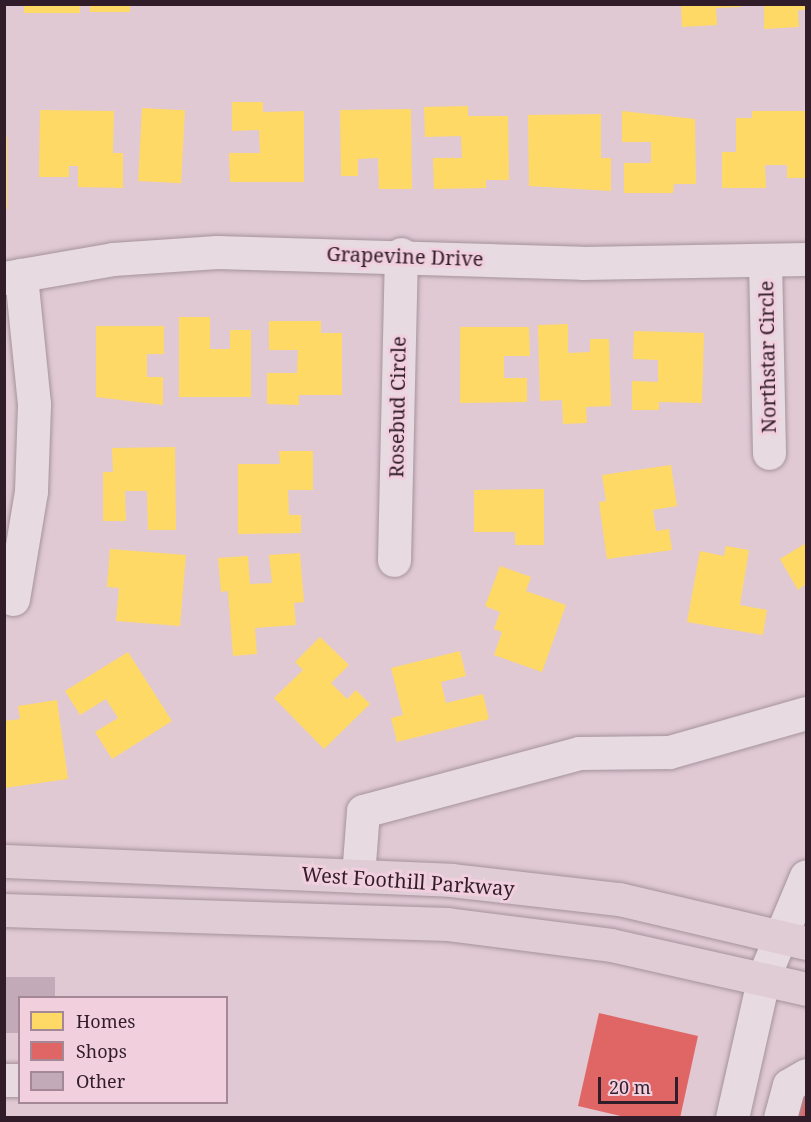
<!DOCTYPE html>
<html>
<head>
<meta charset="utf-8">
<style>
	body { margin:0 }
	#map { position:relative; width:811px; height:1122px; overflow:hidden; background:#e0c9d3; font-family:"Noto Serif",serif }
	div>[style] { position:absolute }
	.homes>* { inset:0; background:#ffd966; transform-origin:0 0 }
	.shops>* { inset:0; background:#e06666 }
	.building>* { inset:0; background:#c3aab9 }
	.roads { filter:drop-shadow(0 0 2px #a5939b) drop-shadow(0 0 2px #a5939b) }
	.minor>* { height:33px; margin:-16.5px; padding:0 16.5px; transform-origin:16.5px; border-radius:16.5px; background:#e8dae1 }
	.major>* { height:33px; margin:-16.5px; padding:0 16.5px; transform-origin:16.5px; border-radius:16.5px; background:#e0ccd5 }
	span { translate:-50% -50%; white-space:nowrap; text-align:center; line-height:1.15; -webkit-text-stroke:6px #f1cfdd; paint-order:stroke }
	.street-label { font-size:20px; color:#311d2a }
	.frame { position:absolute; inset:0; border:6px solid #311d2a; pointer-events:none }
	.legend { position:absolute; left:18px; top:996px; width:210px; height:108px; box-sizing:border-box; background:#f1cfdd; border:2px solid #a48895; margin:0; padding:8px 10px; list-style:none; font-size:18px; color:#311d2a }
	.legend li { display:flex; align-items:center; gap:12px; height:30px }
	.legend b { width:30px; border:2px solid #a48895 }
	.scale { position:absolute; left:598px; top:1077px; width:80px; height:27px; box-sizing:border-box; border:3px solid #311d2a; border-top:0; padding-left:8px; font-size:18px; line-height:21px; white-space:nowrap; color:#311d2a; -webkit-text-stroke:4px #f1cfdd; paint-order:stroke }
</style>
</head>
<body>
<div id="map">
	<div class="homes">
		<div style="left:24px;top:4px;width:56px;height:9px"></div>
		<div style="left:90px;top:4px;width:40px;height:8px"></div>
		<div style="clip-path:polygon(681px 4px,741px 4px,741px 7px,716px 8px,717px 25px,682px 27px)"></div>
		<div style="clip-path:polygon(764px 4px,806px 4px,806px 10px,798px 10px,799px 27px,764px 29px)"></div>
		<div style="clip-path:polygon(232px 102px,263px 102px,263px 112px,304px 111px,304px 182px,230px 182px,229px 153px,260px 153px,259px 130px,232px 131px)"></div>
		<div style="clip-path:polygon(468px 106px,468px 116px,508px 116px,509px 180px,486px 180px,486px 188px,434px 189px,433px 158px,462px 158px,461px 136px,425px 137px,424px 107px)"></div>
		<div style="left:142px;top:108px;width:43px;height:73px;rotate:3deg"></div>
		<div style="clip-path:polygon(411px 109px,412px 189px,379px 189px,378px 158px,358px 159px,358px 176px,341px 176px,340px 110px)"></div>
		<div style="clip-path:polygon(40px 110px,114px 111px,113px 153px,123px 153px,123px 188px,78px 187px,78px 166px,69px 166px,69px 177px,39px 177px)"></div>
		<div style="clip-path:polygon(622px 111px,695px 119px,696px 184px,674px 184px,673px 193px,624px 193px,624px 163px,651px 163px,651px 142px,622px 142px)"></div>
		<div style="clip-path:polygon(752px 111px,806px 111px,806px 178px,787px 178px,787px 165px,765px 165px,766px 188px,722px 188px,722px 152px,736px 152px,736px 118px,752px 118px)"></div>
		<div style="clip-path:polygon(601px 114px,601px 158px,611px 158px,611px 191px,529px 186px,528px 115px)"></div>
		<div style="left:4px;top:137px;width:3px;height:72px"></div>
		<div style="clip-path:polygon(179px 317px,210px 317px,210px 349px,230px 349px,230px 330px,251px 330px,251px 397px,179px 397px)"></div>
		<div style="clip-path:polygon(269px 321px,321px 321px,321px 333px,342px 333px,342px 395px,299px 395px,299px 405px,267px 404px,267px 373px,297px 373px,298px 350px,269px 350px)"></div>
		<div style="clip-path:polygon(568px 324px,568px 353px,590px 352px,590px 339px,609px 339px,611px 406px,586px 407px,587px 423px,563px 424px,562px 400px,540px 401px,538px 325px)"></div>
		<div style="clip-path:polygon(96px 326px,164px 326px,164px 354px,147px 354px,147px 377px,163px 377px,163px 405px,96px 397px)"></div>
		<div style="clip-path:polygon(460px 327px,529px 327px,530px 356px,504px 356px,504px 378px,527px 378px,527px 402px,460px 403px)"></div>
		<div style="clip-path:polygon(634px 331px,704px 333px,702px 403px,659px 402px,659px 410px,632px 410px,632px 381px,658px 382px,658px 360px,633px 359px)"></div>
		<div style="clip-path:polygon(175px 447px,176px 530px,148px 530px,147px 491px,125px 491px,126px 521px,103px 521px,103px 472px,113px 472px,112px 448px)"></div>
		<div style="clip-path:polygon(279px 451px,313px 451px,313px 490px,288px 490px,289px 515px,301px 515px,301px 533px,238px 534px,238px 464px,280px 464px)"></div>
		<div style="clip-path:polygon(671px 465px,677px 506px,653px 510px,656px 531px,669px 529px,672px 550px,607px 559px,599px 502px,606px 501px,602px 475px)"></div>
		<div style="clip-path:polygon(544px 489px,544px 545px,515px 545px,515px 532px,474px 532px,474px 490px)"></div>
		<div style="clip-path:polygon(806px 543px,806px 584px,798px 590px,780px 559px)"></div>
		<div style="clip-path:polygon(726px 546px,749px 550px,740px 605px,767px 610px,763px 635px,687px 622px,700px 551px,724px 556px)"></div>
		<div style="clip-path:polygon(110px 549px,186px 555px,180px 626px,116px 621px,119px 588px,107px 587px)"></div>
		<div style="clip-path:polygon(300px 553px,304px 602px,294px 603px,296px 625px,255px 628px,257px 654px,233px 656px,228px 591px,221px 592px,218px 558px,248px 556px,250px 584px,272px 583px,269px 555px)"></div>
		<div style="clip-path:polygon(500px 566px,531px 577px,526px 591px,566px 605px,542px 672px,494px 655px,502px 632px,494px 629px,500px 612px,485px 606px)"></div>
		<div style="clip-path:polygon(320px 637px,349px 665px,331px 683px,347px 699px,356px 690px,370px 704px,324px 749px,274px 698px,303px 670px,295px 662px)"></div>
		<div style="clip-path:polygon(460px 651px,466px 676px,441px 682px,446px 703px,483px 694px,489px 719px,397px 742px,391px 718px,403px 715px,391px 668px)"></div>
		<div style="clip-path:polygon(128px 652px,172px 721px,112px 759px,95px 732px,118px 718px,106px 699px,80px 715px,65px 691px)"></div>
		<div style="clip-path:polygon(57px 700px,68px 779px,4px 788px,4px 721px,20px 719px,18px 706px)"></div>
	</div>
	<div class="shops">
		<div style="clip-path:polygon(599px 1013px,698px 1036px,680px 1118px,629px 1118px,578px 1106px)"></div>
		<div style="clip-path:polygon(806px 1085px,806px 1118px,790px 1118px)"></div>
	</div>
	<div class="building">
		<div style="clip-path:polygon(5px 977px,55px 977px,55px 998px,20px 998px,20px 1033px,5px 1033px)"></div>
	</div>
	<div class="roads">
		<div class="minor">
			<div style="left:765px;top:261px;width:192px;rotate:88.8deg"></div>
			<div style="left:4px;top:278px;width:111px;rotate:-9.9deg"></div>
			<div style="left:113px;top:259px;width:104px;rotate:-3.9deg"></div>
			<div style="left:217px;top:252px;width:365px;rotate:1.7deg"></div>
			<div style="left:582px;top:263px;width:224px;rotate:-1deg"></div>
			<div style="left:394px;top:560px;width:306px;rotate:-88.7deg"></div>
			<div style="left:13px;top:599px;width:109px;rotate:-80.5deg"></div>
			<div style="left:31px;top:491px;width:87px;rotate:-88deg"></div>
			<div style="left:34px;top:404px;width:130px;rotate:-95.8deg"></div>
			<div style="left:358px;top:876px;width:65px;rotate:-85.6deg"></div>
			<div style="left:363px;top:811px;width:224px;rotate:-15deg"></div>
			<div style="left:579px;top:753px;width:90px;rotate:-0.6deg"></div>
			<div style="left:669px;top:752px;width:142px;rotate:-15.9deg"></div>
			<div style="left:4px;top:1080px;width:16px"></div>
			<div style="left:732px;top:1118px;width:146px;rotate:-77.3deg"></div>
			<div style="left:764px;top:976px;width:108px;rotate:-67.2deg"></div>
			<div style="left:780px;top:1118px;width:34px;rotate:-75deg"></div>
			<div style="left:789px;top:1085px;width:20px;rotate:-30deg"></div>
		</div>
		<div class="major">
			<div style="left:4px;top:861px;width:447px;rotate:2.4deg"></div>
			<div style="left:451px;top:880px;width:169px;rotate:6.5deg"></div>
			<div style="left:619px;top:899px;width:192px;rotate:13.2deg"></div>
			<div style="left:4px;top:910px;width:443px;rotate:1.8deg"></div>
			<div style="left:447px;top:924px;width:165px;rotate:7.3deg"></div>
			<div style="left:611px;top:945px;width:200px;rotate:12.7deg"></div>
		</div>
	</div>
	<div class="street-label">
		<span style="left:405px;top:256px;rotate:2deg">Grapevine Drive</span>
		<span style="left:767px;top:357px;rotate:-91deg">Northstar Circle</span>
		<span style="left:397px;top:407px;rotate:-89deg">Rosebud Circle</span>
		<span style="left:408px;top:881px;rotate:4deg">West Foothill Parkway</span>
	</div>
	<div class="frame"></div>
	<ul class="legend">
	<li><b style="height:16px;background:#ffd966"></b>Homes</li>
	<li><b style="height:16px;background:#e06666"></b>Shops</li>
	<li><b style="height:16px;background:#c3aab9"></b>Other</li>
	</ul>
	<div class="scale">20 m</div>
</div>
</body>
</html>
